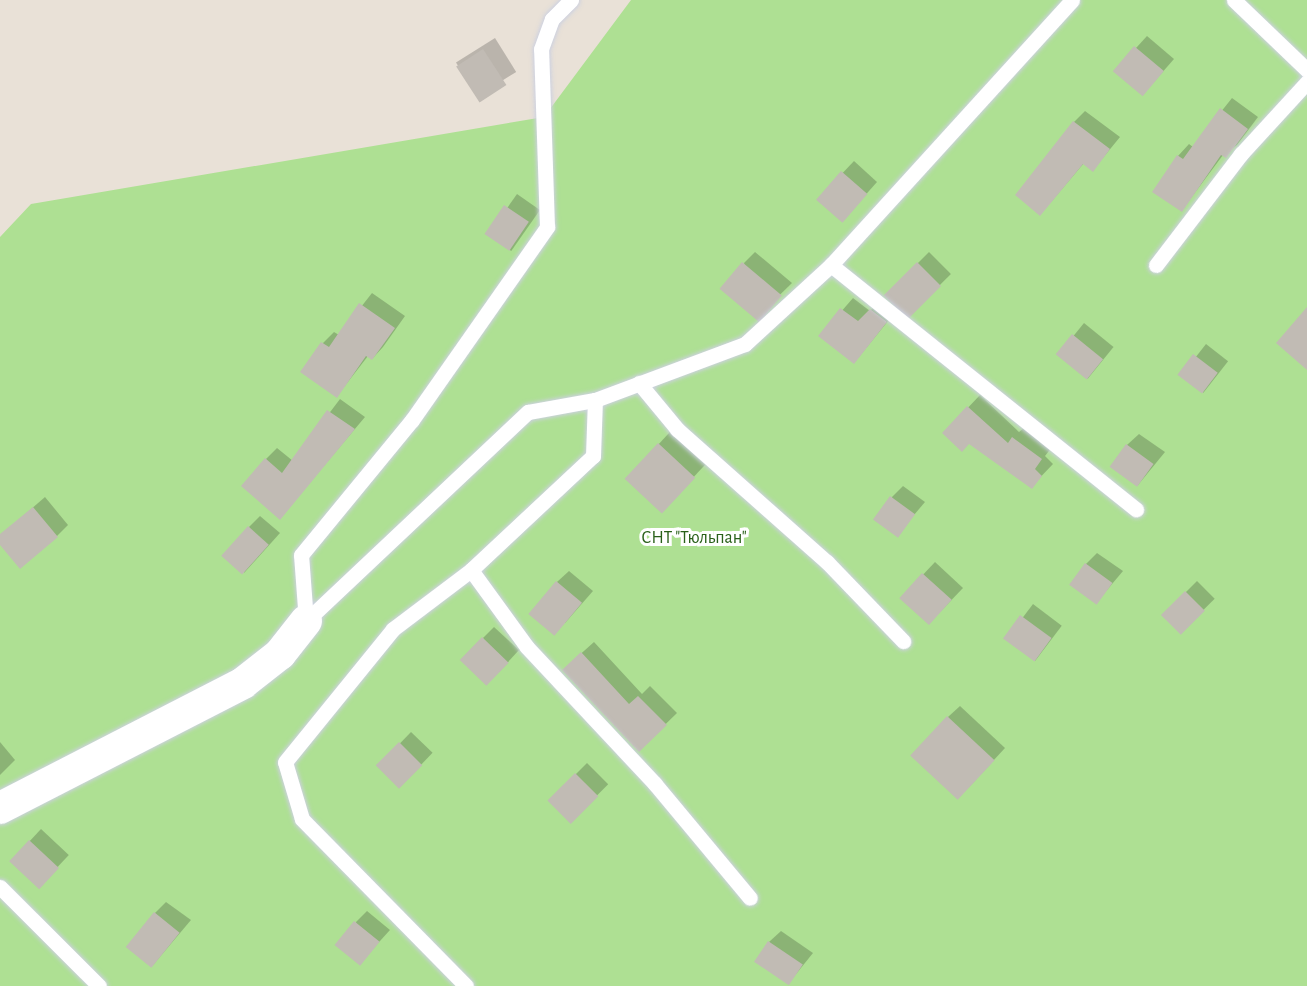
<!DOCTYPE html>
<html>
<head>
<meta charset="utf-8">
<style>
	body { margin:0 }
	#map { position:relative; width:1307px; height:986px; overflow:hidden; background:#e9e1d7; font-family:"Alegreya Sans",sans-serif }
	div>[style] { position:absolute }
	.green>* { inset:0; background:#aee093 }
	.shadow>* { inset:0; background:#0003; transform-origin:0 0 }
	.building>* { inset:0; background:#c1bbb4; transform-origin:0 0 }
	.roads { filter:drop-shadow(0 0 2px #cdd1e0) drop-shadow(0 0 2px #cdd1e0) }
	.lane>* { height:15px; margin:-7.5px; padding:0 7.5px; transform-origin:7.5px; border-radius:7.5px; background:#fff }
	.street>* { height:32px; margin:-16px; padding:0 16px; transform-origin:16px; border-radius:16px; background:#fff }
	span { translate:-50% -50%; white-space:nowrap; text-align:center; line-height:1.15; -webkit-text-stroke:6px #fff; paint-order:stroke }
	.park-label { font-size:18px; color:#296019 }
</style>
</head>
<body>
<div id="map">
	<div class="green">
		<div style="clip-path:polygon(631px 0,1307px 0,1307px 986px,0 986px,0 237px,31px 204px,544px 117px)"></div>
	</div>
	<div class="shadow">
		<div style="clip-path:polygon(1147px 36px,1174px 59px,1153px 83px,1115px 71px)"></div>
		<div style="left:495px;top:38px;width:40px;height:46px;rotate:58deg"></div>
		<div style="clip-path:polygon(1232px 98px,1258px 117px,1237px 145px,1223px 155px,1182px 210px,1178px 156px,1189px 144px,1193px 147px)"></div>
		<div style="clip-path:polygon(1085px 111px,1120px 137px,1093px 170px,1084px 163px,1051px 202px,1074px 122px)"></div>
		<div style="clip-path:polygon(854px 161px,877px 182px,853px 209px,818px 199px)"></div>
		<div style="left:517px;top:194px;width:28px;height:50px;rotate:35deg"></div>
		<div style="clip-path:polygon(755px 252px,792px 283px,757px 317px,744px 263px)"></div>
		<div style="left:929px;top:252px;width:31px;height:61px;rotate:45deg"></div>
		<div style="clip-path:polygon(372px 293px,405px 316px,383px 347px,372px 359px,368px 356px,337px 396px,323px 343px,334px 332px,339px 335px)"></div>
		<div style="clip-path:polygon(853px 298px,870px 311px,883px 298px,897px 310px,854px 363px,820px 336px)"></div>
		<div style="left:1084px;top:323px;width:38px;height:41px;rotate:39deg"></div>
		<div style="left:1206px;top:344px;width:28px;height:40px;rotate:38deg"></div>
		<div style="clip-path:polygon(980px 395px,1019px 432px,1025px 427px,1052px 447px,1045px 456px,1053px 464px,1031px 487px,969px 442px,944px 433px)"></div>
		<div style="clip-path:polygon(340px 399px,365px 417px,280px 518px,266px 459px,277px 448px,293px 461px)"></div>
		<div style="left:670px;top:432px;width:48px;height:64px;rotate:43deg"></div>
		<div style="clip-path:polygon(1139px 434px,1165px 452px,1138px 485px,1127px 445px)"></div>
		<div style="clip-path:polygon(903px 486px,925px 502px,897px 535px,892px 497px)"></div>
		<div style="clip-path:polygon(45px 497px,68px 525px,57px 536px,0 542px,0 536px)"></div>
		<div style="clip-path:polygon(260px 516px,280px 533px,244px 573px,249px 527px)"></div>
		<div style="clip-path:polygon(1097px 553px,1123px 571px,1096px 603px,1086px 564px)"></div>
		<div style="clip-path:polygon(935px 562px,963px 588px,940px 612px,901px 598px)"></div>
		<div style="clip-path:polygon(569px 571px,593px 591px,565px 623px,557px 582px)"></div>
		<div style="left:1197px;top:581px;width:25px;height:48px;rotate:45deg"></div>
		<div style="left:1033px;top:604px;width:36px;height:44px;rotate:37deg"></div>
		<div style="clip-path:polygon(494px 627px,519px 650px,499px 672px,483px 638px)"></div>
		<div style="clip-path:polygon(594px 642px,642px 694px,650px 686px,677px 713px,639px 750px,575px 659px)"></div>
		<div style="clip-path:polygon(960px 706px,1005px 748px,969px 787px,948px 717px)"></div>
		<div style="left:411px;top:732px;width:30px;height:47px;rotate:44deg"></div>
		<div style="clip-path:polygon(0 742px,15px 760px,0 775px)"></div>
		<div style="left:587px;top:763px;width:30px;height:53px;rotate:45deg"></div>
		<div style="left:41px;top:829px;width:38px;height:44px;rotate:43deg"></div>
		<div style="clip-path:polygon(166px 902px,191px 920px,153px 965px,155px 913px)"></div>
		<div style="clip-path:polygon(367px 911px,390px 930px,360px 963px,356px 922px)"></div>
		<div style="clip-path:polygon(781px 931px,813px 953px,788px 984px,769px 942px)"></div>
	</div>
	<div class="building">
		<div style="left:1134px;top:46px;width:39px;height:33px;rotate:40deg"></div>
		<div style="left:483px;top:49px;width:43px;height:32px;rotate:57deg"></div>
		<div style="clip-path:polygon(1220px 108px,1248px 129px,1226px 158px,1221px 155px,1182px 212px,1152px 192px,1177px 155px,1183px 159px)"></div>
		<div style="clip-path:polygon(1073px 121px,1110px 149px,1093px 172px,1083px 164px,1040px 216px,1015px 195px)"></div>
		<div style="left:841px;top:171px;width:35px;height:38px;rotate:41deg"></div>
		<div style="left:504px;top:205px;width:30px;height:35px;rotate:34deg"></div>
		<div style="left:742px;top:262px;width:52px;height:35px;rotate:40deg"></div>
		<div style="left:917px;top:262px;width:34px;height:47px;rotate:45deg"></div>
		<div style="clip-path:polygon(359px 303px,395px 328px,372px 360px,366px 356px,337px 398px,300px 372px,321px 342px,329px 347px)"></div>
		<div style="clip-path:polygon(1307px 307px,1307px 370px,1276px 343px)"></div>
		<div style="clip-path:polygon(840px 308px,858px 321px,870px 309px,887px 322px,854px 364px,818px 336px)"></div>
		<div style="left:1072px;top:334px;width:40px;height:26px;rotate:39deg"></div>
		<div style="left:1193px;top:354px;width:31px;height:26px;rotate:37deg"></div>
		<div style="clip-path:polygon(967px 406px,1008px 443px,1012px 437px,1042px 459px,1035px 469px,1042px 476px,1032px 489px,969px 444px,962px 452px,942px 433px)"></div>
		<div style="clip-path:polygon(327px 410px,355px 429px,280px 520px,241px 486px,265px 458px,282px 473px)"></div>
		<div style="left:658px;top:443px;width:51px;height:49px;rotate:43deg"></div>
		<div style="left:1126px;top:444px;width:34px;height:28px;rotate:36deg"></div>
		<div style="left:890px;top:496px;width:31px;height:29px;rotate:36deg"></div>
		<div style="clip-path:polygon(33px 507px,58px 537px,20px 569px,0 545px,0 534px)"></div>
		<div style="left:248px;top:526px;width:28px;height:40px;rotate:42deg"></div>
		<div style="left:1085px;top:563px;width:34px;height:27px;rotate:36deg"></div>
		<div style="left:922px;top:573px;width:40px;height:34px;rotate:42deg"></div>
		<div style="left:556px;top:581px;width:34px;height:43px;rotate:40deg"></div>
		<div style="left:1185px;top:591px;width:28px;height:34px;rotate:45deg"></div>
		<div style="left:1020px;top:615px;width:39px;height:29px;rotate:36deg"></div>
		<div style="left:482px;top:637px;width:37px;height:32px;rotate:44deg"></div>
		<div style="clip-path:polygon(581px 652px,629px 704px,638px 696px,667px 725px,639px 752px,562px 670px)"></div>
		<div style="left:947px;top:716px;width:65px;height:54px;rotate:43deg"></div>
		<div style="left:399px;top:742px;width:33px;height:33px;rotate:45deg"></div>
		<div style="left:575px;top:773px;width:33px;height:39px;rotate:45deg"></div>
		<div style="left:29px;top:840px;width:41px;height:29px;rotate:43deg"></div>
		<div style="left:154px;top:912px;width:33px;height:45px;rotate:39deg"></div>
		<div style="left:354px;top:921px;width:33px;height:31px;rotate:39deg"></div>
		<div style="left:768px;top:941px;width:42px;height:25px;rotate:34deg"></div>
	</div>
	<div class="roads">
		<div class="lane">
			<div style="left:1234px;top:0;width:101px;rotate:43.8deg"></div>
			<div style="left:831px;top:265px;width:391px;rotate:38.7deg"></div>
			<div style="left:1156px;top:265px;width:140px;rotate:-52.6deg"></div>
			<div style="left:1241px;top:154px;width:98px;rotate:-47.5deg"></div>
			<div style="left:639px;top:383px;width:60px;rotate:50.4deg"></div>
			<div style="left:677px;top:429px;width:200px;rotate:41.6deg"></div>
			<div style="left:827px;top:562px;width:110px;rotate:46.1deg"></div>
			<div style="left:471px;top:570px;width:95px;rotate:54deg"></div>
			<div style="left:527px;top:647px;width:187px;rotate:46.9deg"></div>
			<div style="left:655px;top:784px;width:148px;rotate:50.2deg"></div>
			<div style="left:306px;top:621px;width:305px;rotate:-43.3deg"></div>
			<div style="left:528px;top:412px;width:68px;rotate:-10.2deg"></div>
			<div style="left:595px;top:400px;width:160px;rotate:-20.5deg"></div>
			<div style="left:745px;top:344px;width:117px;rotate:-42.6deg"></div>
			<div style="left:831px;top:265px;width:358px;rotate:-47.7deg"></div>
			<div style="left:306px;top:621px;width:66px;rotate:-94.3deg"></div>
			<div style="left:301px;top:555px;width:175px;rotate:-50.6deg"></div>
			<div style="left:412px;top:420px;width:236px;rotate:-55deg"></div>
			<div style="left:547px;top:227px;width:178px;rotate:-91.9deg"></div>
			<div style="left:541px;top:49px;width:32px;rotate:-70deg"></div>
			<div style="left:552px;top:19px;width:27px;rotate:-45deg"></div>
			<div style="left:0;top:887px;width:140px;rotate:45deg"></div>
			<div style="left:466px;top:986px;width:234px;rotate:-134.5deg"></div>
			<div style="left:302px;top:819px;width:59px;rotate:-106.6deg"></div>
			<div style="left:285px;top:762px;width:171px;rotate:-50.9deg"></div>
			<div style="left:393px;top:629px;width:98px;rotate:-37.1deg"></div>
			<div style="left:471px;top:570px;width:167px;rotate:-43.1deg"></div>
			<div style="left:593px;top:456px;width:56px;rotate:-88deg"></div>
		</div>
		<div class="street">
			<div style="left:0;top:808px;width:273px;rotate:-27.2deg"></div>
			<div style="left:243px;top:683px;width:47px;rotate:-38.1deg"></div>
			<div style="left:280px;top:654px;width:42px;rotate:-51.8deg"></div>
		</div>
	</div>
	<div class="park-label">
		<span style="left:694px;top:538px">СНТ "Тюльпан"</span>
	</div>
</div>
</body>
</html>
